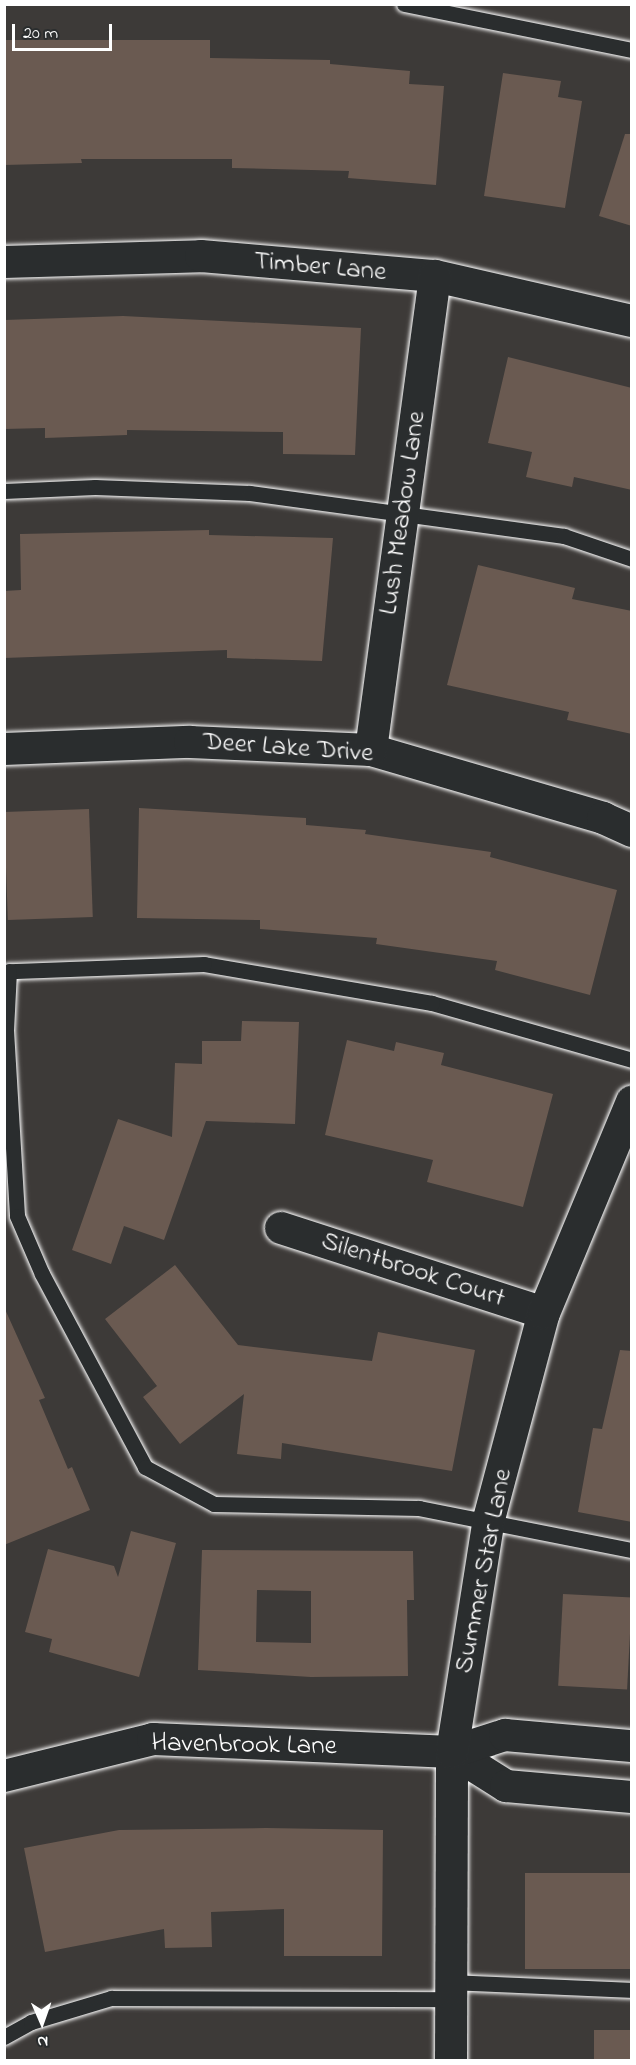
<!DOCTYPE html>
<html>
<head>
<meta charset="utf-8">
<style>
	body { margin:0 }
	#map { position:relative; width:636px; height:2065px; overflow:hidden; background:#3d3a38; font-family:"Indie Flower",sans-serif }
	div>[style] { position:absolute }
	.building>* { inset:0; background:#6a5a51; transform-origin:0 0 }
	.roads { filter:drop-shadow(0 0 2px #fff) drop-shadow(0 0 2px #fff) }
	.service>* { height:15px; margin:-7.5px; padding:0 7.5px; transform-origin:7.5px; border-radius:7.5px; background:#2a2d2e }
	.minor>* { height:32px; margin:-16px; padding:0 16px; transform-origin:16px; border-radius:16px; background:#2a2d2e }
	span { translate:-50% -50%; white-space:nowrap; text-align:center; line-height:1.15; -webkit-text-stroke:4.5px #2a2d2e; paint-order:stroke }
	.street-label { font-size:27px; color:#fff }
	.frame { position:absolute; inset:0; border:6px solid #fff; pointer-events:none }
	.north { position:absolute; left:12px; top:1993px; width:60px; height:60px; -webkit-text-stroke:4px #2a2d2e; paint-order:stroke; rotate:178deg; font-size:16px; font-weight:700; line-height:24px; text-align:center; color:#fff }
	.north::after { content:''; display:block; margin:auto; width:21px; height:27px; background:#fff; clip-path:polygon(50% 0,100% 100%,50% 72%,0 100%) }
	.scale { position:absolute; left:12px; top:24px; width:100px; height:27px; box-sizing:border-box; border:3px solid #fff; border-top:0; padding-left:8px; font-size:18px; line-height:21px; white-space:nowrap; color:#fff; -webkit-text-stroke:4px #2a2d2e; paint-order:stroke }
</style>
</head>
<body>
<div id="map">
	<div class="building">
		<div style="clip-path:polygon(4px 40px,210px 40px,210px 58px,330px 60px,330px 64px,410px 71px,409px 84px,444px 86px,436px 185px,348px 178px,349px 171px,232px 168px,232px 159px,81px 159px,82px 163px,4px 165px)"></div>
		<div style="clip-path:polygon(503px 73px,561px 81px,558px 97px,582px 101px,565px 208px,484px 196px)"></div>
		<div style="clip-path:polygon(625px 134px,632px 134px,632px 226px,599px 216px)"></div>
		<div style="clip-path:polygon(123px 316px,361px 328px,355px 455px,283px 454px,283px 432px,127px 430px,127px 435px,45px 438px,45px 428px,4px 429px,4px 320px)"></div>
		<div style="clip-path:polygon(508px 357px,632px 388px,632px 490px,574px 477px,572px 487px,526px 477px,532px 452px,488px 443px)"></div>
		<div style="clip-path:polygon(209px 530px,209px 535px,333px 538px,322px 661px,227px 658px,227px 650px,4px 658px,4px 591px,21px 590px,20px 534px)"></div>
		<div style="clip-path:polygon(478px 565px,575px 588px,572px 599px,632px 611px,632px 734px,567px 720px,569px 712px,447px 685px)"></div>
		<div style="clip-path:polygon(139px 808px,306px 818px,306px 825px,366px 830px,365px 834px,491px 852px,490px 857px,617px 890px,590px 995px,495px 970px,497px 961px,376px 944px,377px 938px,260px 929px,260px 920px,137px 918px)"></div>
		<div style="left:89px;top:809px;width:108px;height:85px;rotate:88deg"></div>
		<div style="clip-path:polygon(242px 1021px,299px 1022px,295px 1124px,206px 1121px,164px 1240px,124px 1226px,111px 1264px,72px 1250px,118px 1119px,172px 1137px,175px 1063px,202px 1064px,202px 1041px,241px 1041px)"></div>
		<div style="clip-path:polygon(347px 1040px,394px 1051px,396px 1042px,444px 1053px,441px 1065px,553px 1094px,523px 1207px,427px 1182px,433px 1160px,325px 1135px)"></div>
		<div style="clip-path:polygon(175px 1265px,238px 1345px,372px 1361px,378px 1332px,475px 1350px,452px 1471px,282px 1443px,281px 1459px,237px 1454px,244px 1394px,180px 1444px,143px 1397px,157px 1386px,105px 1319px)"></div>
		<div style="clip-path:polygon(4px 1307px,45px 1398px,39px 1400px,68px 1469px,72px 1467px,90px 1510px,4px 1545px)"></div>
		<div style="clip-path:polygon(620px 1350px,632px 1351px,632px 1522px,578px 1512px,593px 1428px,602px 1429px)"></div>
		<div style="clip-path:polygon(131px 1531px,176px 1543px,139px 1677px,49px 1652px,52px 1639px,25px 1632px,48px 1549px,114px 1566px,118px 1577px)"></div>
		<div style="clip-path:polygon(evenodd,202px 1550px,413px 1551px,414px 1600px,407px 1600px,408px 1676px,311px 1677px,198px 1670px,202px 1550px,257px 1590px,311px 1591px,311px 1643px,256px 1642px,257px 1590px)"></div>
		<div style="left:563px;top:1594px;width:69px;height:92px;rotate:3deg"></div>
		<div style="clip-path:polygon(266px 1828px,383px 1830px,382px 1956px,284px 1956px,284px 1909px,211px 1912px,212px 1947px,165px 1948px,164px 1929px,45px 1952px,24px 1848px,119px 1830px)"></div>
		<div style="left:632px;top:1873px;width:96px;height:107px;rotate:90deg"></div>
		<div style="left:594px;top:2030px;width:38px;height:31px"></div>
	</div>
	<div class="roads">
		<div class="service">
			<div style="left:404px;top:4px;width:233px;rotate:11.4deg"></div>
			<div style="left:4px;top:491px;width:91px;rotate:-2.5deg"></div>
			<div style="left:95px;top:487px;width:155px;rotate:2.2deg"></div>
			<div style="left:250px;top:493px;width:317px;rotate:7.8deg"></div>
			<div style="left:564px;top:536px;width:72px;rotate:18.7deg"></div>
			<div style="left:632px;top:1060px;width:208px;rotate:-164.1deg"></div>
			<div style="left:432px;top:1003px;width:231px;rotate:-170.3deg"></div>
			<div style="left:204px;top:964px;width:195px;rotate:177.9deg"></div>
			<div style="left:9px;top:971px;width:59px;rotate:92.9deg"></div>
			<div style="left:6px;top:1030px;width:186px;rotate:86.6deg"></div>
			<div style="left:17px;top:1216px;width:63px;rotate:66.7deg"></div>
			<div style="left:42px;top:1274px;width:219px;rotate:61.9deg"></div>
			<div style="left:145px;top:1467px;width:78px;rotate:28.2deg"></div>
			<div style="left:214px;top:1504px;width:205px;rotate:1.1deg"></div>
			<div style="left:419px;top:1508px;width:217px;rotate:11.2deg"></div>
			<div style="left:451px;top:1982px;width:181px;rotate:2.5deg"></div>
			<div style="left:4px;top:2037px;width:31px;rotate:-29deg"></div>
			<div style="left:31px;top:2022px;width:84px;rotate:-16.7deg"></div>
			<div style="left:111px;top:1998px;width:340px;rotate:0.2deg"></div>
		</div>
		<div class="minor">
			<div style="left:4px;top:262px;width:197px;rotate:-1.7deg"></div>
			<div style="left:201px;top:256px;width:235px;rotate:4.9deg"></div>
			<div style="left:435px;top:276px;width:202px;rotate:12.9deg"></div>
			<div style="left:4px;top:749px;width:186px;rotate:-2.2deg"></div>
			<div style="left:190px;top:742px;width:181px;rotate:2.5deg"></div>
			<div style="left:371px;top:750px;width:242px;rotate:16.3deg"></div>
			<div style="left:603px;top:818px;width:32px;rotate:24deg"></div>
			<div style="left:371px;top:750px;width:478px;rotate:-82.3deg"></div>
			<div style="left:281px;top:1228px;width:276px;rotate:17.9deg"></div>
			<div style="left:452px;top:1752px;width:64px;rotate:32.2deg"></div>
			<div style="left:506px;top:1786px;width:126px;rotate:5deg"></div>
			<div style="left:4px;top:1776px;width:154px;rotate:-13.9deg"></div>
			<div style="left:153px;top:1739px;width:299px;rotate:2.5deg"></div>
			<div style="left:452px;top:1752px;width:56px;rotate:-17.8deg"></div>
			<div style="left:505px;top:1735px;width:127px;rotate:5deg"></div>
			<div style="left:451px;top:2060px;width:308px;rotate:-89.8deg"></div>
			<div style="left:452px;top:1752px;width:236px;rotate:-81deg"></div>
			<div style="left:489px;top:1519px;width:213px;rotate:-75.1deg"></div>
			<div style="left:544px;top:1313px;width:229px;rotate:-67.4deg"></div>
		</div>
	</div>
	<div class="street-label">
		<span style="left:320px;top:267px;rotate:5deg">Timber Lane</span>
		<span style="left:403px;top:513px;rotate:-82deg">Lush Meadow Lane</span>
		<span style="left:288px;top:748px;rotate:4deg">Deer Lake Drive</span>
		<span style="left:413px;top:1270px;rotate:18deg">Silentbrook Court</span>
		<span style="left:484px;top:1571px;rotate:-79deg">Summer Star Lane</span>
		<span style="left:244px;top:1745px;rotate:1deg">Havenbrook Lane</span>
	</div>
	<div class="frame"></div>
	<div class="north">N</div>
	<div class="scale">20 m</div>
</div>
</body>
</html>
